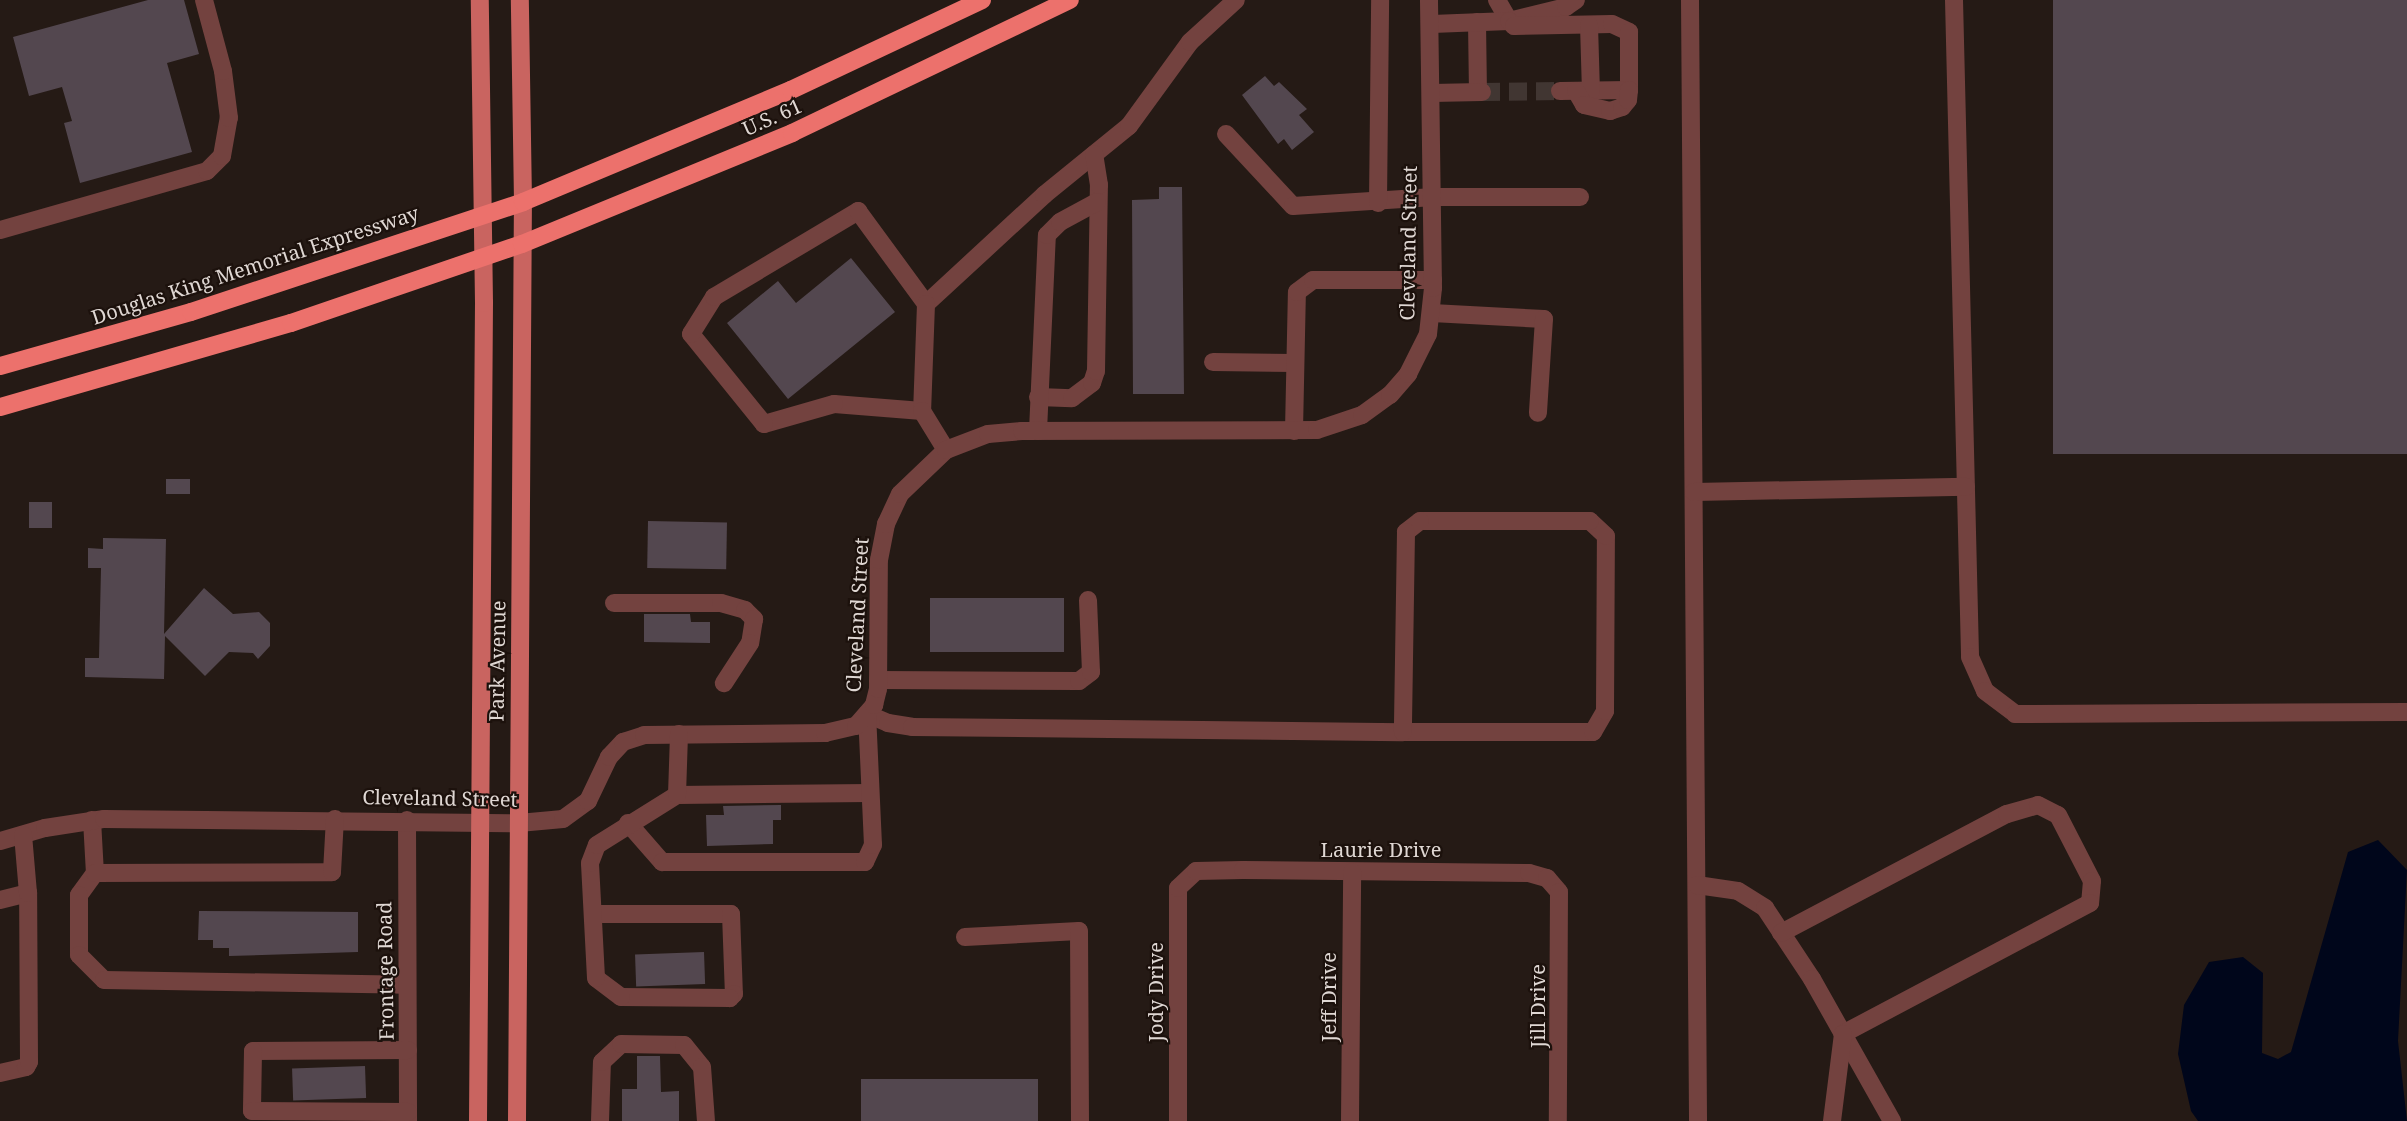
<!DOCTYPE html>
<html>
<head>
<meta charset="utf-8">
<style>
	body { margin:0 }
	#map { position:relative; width:2407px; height:1121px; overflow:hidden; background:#251a15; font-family:"Noto Serif",serif }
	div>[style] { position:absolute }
	.water>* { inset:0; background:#00061b }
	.building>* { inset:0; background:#53474f; transform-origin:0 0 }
	.minor-tunnel>* { height:18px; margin-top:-9px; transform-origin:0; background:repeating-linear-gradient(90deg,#413632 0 18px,transparent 0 27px) }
	.minor>* { height:18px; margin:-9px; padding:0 9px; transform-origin:9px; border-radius:9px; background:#73423f }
	.major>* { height:18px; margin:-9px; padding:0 9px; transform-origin:9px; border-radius:9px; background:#c96460 }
	.highway>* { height:18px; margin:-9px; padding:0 9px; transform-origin:9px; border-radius:9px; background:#ec716c }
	span { translate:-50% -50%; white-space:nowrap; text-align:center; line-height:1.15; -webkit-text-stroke:4.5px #1c110c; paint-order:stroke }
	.street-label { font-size:20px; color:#dfd7d3 }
</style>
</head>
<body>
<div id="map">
	<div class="water">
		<div style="clip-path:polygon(2378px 840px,2407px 870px,2398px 1041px,2407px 1121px,2198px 1121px,2191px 1111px,2178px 1054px,2184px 1005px,2209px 962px,2243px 957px,2263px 973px,2262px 1053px,2278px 1059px,2291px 1052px,2348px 852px)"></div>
	</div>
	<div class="building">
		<div style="clip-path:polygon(148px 0,184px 0,199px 54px,167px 63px,192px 152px,80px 183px,64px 123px,72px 121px,62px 87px,29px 96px,13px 37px)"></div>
		<div style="left:2053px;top:0;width:354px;height:454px"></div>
		<div style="clip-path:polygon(1265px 76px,1274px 86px,1279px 82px,1307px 109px,1299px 115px,1314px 132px,1292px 150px,1284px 139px,1278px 144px,1242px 95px)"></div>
		<div style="clip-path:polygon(1159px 187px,1182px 187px,1184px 394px,1133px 394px,1132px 200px,1159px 199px)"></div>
		<div style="clip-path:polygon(851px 258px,895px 312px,788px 399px,727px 323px,778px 281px,796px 303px)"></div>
		<div style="left:166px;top:479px;width:24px;height:15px"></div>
		<div style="left:29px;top:502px;width:23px;height:26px"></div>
		<div style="left:648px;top:521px;width:79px;height:47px;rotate:1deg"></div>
		<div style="clip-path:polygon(103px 538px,166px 539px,164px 634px,204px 588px,233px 614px,259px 612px,270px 623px,270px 646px,258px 659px,253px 653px,229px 652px,205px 676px,165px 636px,164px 679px,85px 677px,85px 658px,99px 658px,101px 568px,88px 568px,88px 548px,103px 549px)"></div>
		<div style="left:930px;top:598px;width:134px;height:54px"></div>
		<div style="clip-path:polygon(644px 614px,690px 614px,691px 622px,710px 622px,710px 643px,644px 642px)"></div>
		<div style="clip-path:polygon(781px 805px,781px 820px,773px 820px,773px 844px,707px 846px,706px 815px,724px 815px,723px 806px)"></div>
		<div style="clip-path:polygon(199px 911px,358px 912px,358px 952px,229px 956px,229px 948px,213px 948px,213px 940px,198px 940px)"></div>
		<div style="left:704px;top:952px;width:32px;height:69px;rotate:88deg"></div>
		<div style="clip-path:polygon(637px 1056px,660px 1056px,661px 1092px,679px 1091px,679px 1121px,622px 1121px,622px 1089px,637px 1089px)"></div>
		<div style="left:365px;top:1066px;width:32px;height:73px;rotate:88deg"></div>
		<div style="left:861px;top:1079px;width:177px;height:42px"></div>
	</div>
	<div class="minor-tunnel">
		<div style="left:1482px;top:92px;width:78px;rotate:-0.7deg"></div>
	</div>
	<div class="minor">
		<div style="left:1497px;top:0;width:24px;rotate:60deg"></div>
		<div style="left:1509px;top:21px;width:59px;rotate:-13.8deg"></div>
		<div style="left:1566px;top:7px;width:12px;rotate:-35deg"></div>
		<div style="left:1690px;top:0;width:1121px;rotate:89.59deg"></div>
		<div style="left:1954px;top:0;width:657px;rotate:88.6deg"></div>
		<div style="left:1970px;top:657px;width:37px;rotate:66deg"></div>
		<div style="left:1985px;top:691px;width:38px;rotate:37deg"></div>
		<div style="left:2015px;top:714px;width:392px;rotate:-0.3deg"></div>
		<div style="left:1477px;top:22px;width:70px;rotate:89.2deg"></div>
		<div style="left:1432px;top:24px;width:77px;rotate:-2.2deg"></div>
		<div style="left:1509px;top:21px;width:7px;rotate:45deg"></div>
		<div style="left:1514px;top:26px;width:98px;rotate:-1.2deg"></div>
		<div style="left:1612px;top:24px;width:19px;rotate:25deg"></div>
		<div style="left:1629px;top:32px;width:58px;rotate:90deg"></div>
		<div style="left:1629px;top:90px;width:69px;rotate:179.2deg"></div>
		<div style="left:1589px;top:25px;width:66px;rotate:88.3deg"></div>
		<div style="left:1576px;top:91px;width:16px;rotate:60deg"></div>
		<div style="left:1584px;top:105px;width:27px;rotate:13deg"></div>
		<div style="left:1610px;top:111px;width:13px;rotate:-18deg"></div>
		<div style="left:1622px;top:107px;width:9px;rotate:-49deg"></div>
		<div style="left:1628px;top:100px;width:10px;rotate:-84deg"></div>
		<div style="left:1432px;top:93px;width:50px;rotate:-1.1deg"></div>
		<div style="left:1226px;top:134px;width:98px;rotate:47.1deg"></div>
		<div style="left:1293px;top:206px;width:141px;rotate:-3.7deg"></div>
		<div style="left:1434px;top:197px;width:146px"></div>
		<div style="left:1378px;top:203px;width:203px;rotate:-89.4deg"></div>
		<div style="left:0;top:230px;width:215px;rotate:-15.9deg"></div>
		<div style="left:207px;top:171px;width:21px;rotate:-45deg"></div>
		<div style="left:222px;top:156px;width:39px;rotate:-80deg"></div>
		<div style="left:229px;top:118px;width:47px;rotate:-97.3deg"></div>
		<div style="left:223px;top:71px;width:73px;rotate:-105deg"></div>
		<div style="left:926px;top:304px;width:161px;rotate:-42.7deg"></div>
		<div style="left:1044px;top:195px;width:109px;rotate:-39.1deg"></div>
		<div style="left:1129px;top:126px;width:104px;rotate:-54deg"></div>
		<div style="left:1190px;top:42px;width:62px;rotate:-42.4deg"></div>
		<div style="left:1432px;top:313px;width:112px;rotate:3.1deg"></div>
		<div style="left:1544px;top:319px;width:94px;rotate:93.7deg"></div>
		<div style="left:1213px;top:362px;width:82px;rotate:0.7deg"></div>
		<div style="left:1038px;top:397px;width:34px;rotate:2deg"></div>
		<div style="left:1072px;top:398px;width:25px;rotate:-37deg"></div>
		<div style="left:1092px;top:383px;width:13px;rotate:-72deg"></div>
		<div style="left:1096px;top:371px;width:186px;rotate:-89.1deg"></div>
		<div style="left:1099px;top:185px;width:31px;rotate:-99deg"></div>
		<div style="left:922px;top:411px;width:88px;rotate:-175.5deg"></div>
		<div style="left:834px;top:404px;width:73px;rotate:164.1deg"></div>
		<div style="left:764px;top:424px;width:116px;rotate:-129deg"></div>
		<div style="left:691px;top:334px;width:44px;rotate:-58.1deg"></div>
		<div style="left:714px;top:297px;width:168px;rotate:-30.8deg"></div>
		<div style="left:858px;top:211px;width:115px;rotate:53.8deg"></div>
		<div style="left:926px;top:304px;width:107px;rotate:92.1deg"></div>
		<div style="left:922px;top:411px;width:46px;rotate:58.4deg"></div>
		<div style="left:1038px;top:431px;width:196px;rotate:-87.4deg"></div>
		<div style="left:1047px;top:235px;width:18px;rotate:-45deg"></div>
		<div style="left:1060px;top:222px;width:42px;rotate:-28.4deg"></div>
		<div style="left:1294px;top:431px;width:139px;rotate:-88.8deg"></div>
		<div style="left:1297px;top:292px;width:20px;rotate:-37deg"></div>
		<div style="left:1313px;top:280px;width:120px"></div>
		<div style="left:1694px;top:492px;width:272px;rotate:-1.1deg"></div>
		<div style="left:614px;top:603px;width:107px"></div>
		<div style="left:721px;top:603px;width:25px;rotate:16deg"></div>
		<div style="left:745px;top:610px;width:13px;rotate:45deg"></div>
		<div style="left:754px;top:619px;width:24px;rotate:99deg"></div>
		<div style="left:750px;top:643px;width:48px;rotate:123deg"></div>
		<div style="left:878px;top:680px;width:201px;rotate:0.3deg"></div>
		<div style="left:1079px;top:681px;width:15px;rotate:-37deg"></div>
		<div style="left:1091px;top:672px;width:72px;rotate:-92.4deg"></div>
		<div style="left:867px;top:714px;width:23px;rotate:23deg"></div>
		<div style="left:888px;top:723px;width:24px;rotate:9deg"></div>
		<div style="left:912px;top:727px;width:491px;rotate:0.6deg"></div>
		<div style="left:1403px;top:732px;width:190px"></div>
		<div style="left:1593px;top:732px;width:24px;rotate:-60deg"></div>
		<div style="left:1605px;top:711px;width:175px;rotate:-89.7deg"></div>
		<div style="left:1606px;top:536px;width:22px;rotate:-137deg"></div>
		<div style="left:1590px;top:521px;width:170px;rotate:180deg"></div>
		<div style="left:1420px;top:521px;width:18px;rotate:142deg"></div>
		<div style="left:1406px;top:532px;width:200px;rotate:90.9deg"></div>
		<div style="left:677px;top:795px;width:193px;rotate:-0.6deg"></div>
		<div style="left:92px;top:820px;width:53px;rotate:86.8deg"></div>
		<div style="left:95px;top:873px;width:27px;rotate:126deg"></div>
		<div style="left:79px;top:895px;width:60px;rotate:90deg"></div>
		<div style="left:79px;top:955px;width:35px;rotate:45deg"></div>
		<div style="left:104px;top:980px;width:303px;rotate:0.9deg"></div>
		<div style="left:407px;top:820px;width:301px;rotate:89.8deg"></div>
		<div style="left:628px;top:823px;width:52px;rotate:48.9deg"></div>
		<div style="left:662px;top:862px;width:203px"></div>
		<div style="left:865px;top:862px;width:19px;rotate:-65deg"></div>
		<div style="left:873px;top:845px;width:131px;rotate:-92.6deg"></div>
		<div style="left:0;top:841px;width:47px;rotate:-16.1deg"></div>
		<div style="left:45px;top:828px;width:60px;rotate:-8.7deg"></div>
		<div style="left:104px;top:819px;width:415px;rotate:0.6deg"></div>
		<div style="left:519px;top:823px;width:44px;rotate:-5.2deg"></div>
		<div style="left:563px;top:819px;width:31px;rotate:-36deg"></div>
		<div style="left:588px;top:801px;width:49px;rotate:-64.5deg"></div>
		<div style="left:609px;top:757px;width:21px;rotate:-47deg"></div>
		<div style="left:623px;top:742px;width:22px;rotate:-18deg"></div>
		<div style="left:644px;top:735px;width:181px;rotate:-0.6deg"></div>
		<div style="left:825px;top:733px;width:32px;rotate:-13deg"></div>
		<div style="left:856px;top:726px;width:28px;rotate:-49deg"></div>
		<div style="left:874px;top:705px;width:16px;rotate:-76deg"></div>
		<div style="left:878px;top:689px;width:129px;rotate:-89.6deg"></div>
		<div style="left:879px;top:560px;width:37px;rotate:-79deg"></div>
		<div style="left:886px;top:524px;width:33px;rotate:-65deg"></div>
		<div style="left:900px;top:494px;width:64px;rotate:-43.7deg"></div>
		<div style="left:946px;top:450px;width:45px;rotate:-20.9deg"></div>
		<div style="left:988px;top:434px;width:34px;rotate:-5deg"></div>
		<div style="left:1022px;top:431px;width:295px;rotate:-0.2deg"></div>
		<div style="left:1317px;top:430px;width:47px;rotate:-18.4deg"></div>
		<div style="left:1362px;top:415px;width:34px;rotate:-36deg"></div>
		<div style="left:1390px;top:395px;width:28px;rotate:-49deg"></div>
		<div style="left:1408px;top:374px;width:45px;rotate:-63.4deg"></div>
		<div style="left:1428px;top:334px;width:46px;rotate:-83.8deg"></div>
		<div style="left:1433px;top:288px;width:288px;rotate:-90.8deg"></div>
		<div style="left:95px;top:873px;width:237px;rotate:-0.2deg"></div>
		<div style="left:332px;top:872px;width:53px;rotate:-86.8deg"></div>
		<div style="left:1697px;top:885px;width:41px;rotate:8.3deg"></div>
		<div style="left:1738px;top:891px;width:32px;rotate:32deg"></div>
		<div style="left:1765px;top:908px;width:85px;rotate:56.5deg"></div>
		<div style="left:1812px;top:979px;width:163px;rotate:60.6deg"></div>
		<div style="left:0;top:900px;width:29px;rotate:-14deg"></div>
		<div style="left:593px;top:914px;width:138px"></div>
		<div style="left:731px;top:914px;width:80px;rotate:87.9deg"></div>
		<div style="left:734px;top:994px;width:6px;rotate:135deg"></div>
		<div style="left:730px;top:998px;width:109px;rotate:-179.5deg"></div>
		<div style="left:621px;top:997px;width:31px;rotate:-143deg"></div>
		<div style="left:596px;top:978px;width:115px;rotate:-93deg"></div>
		<div style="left:590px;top:863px;width:19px;rotate:-69deg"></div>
		<div style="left:597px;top:845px;width:94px;rotate:-32deg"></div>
		<div style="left:677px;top:795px;width:61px;rotate:-88.1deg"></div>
		<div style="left:1781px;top:933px;width:255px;rotate:-27.8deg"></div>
		<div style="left:2007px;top:814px;width:32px;rotate:-16deg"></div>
		<div style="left:2038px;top:805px;width:22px;rotate:27deg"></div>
		<div style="left:2058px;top:815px;width:74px;rotate:62.7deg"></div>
		<div style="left:2092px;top:881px;width:22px;rotate:95deg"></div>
		<div style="left:2090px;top:903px;width:280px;rotate:152.1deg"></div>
		<div style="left:1843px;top:1034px;width:88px;rotate:97.2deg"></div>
		<div style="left:965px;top:937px;width:114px;rotate:-3deg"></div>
		<div style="left:1079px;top:931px;width:190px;rotate:89.7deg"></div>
		<div style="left:408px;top:1050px;width:155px;rotate:179.6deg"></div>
		<div style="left:253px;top:1051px;width:60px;rotate:91deg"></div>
		<div style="left:252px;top:1111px;width:156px;rotate:0.4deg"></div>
		<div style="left:0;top:1073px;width:27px;rotate:-13deg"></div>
		<div style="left:26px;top:1067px;width:6px;rotate:-59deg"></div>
		<div style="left:29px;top:1062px;width:169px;rotate:-90.3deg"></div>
		<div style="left:28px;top:893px;width:58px;rotate:-94.9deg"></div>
		<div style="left:600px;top:1121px;width:59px;rotate:-88.1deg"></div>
		<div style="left:602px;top:1062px;width:26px;rotate:-43deg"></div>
		<div style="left:621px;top:1044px;width:63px;rotate:0.9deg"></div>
		<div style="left:684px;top:1045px;width:28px;rotate:51deg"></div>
		<div style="left:702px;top:1067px;width:54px;rotate:85.8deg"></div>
		<div style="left:1178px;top:1121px;width:233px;rotate:-90deg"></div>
		<div style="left:1178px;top:888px;width:25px;rotate:-43deg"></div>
		<div style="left:1196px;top:871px;width:47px;rotate:-1.2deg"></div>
		<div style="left:1243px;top:870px;width:286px;rotate:0.6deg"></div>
		<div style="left:1529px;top:873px;width:19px;rotate:16deg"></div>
		<div style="left:1547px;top:878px;width:18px;rotate:49deg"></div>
		<div style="left:1559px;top:892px;width:229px;rotate:90.3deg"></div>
		<div style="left:1350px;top:1121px;width:249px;rotate:-89.5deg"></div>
	</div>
	<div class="major">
		<div style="left:478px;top:1121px;width:818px;rotate:-89.58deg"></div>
		<div style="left:484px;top:303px;width:303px;rotate:-90.8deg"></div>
		<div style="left:517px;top:1121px;width:919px;rotate:-89.63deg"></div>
		<div style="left:523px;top:202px;width:202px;rotate:-90.9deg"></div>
	</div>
	<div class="highway">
		<div style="left:0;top:366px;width:198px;rotate:-15.8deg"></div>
		<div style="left:191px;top:312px;width:350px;rotate:-18.3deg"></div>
		<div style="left:523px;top:202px;width:290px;rotate:-22.7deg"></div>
		<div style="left:791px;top:90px;width:211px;rotate:-25.2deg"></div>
		<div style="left:0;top:407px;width:303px;rotate:-16.1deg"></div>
		<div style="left:291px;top:323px;width:244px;rotate:-18.9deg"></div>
		<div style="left:522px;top:244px;width:292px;rotate:-22.3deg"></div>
		<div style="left:792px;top:133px;width:308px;rotate:-25.6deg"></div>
	</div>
	<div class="street-label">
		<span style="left:772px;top:117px;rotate:-24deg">U.S. 61</span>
		<span style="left:1408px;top:243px;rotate:-89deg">Cleveland Street</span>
		<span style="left:255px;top:265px;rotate:-18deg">Douglas King Memorial Expressway</span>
		<span style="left:857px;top:615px;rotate:-87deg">Cleveland Street</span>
		<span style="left:497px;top:661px;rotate:-89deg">Park Avenue</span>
		<span style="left:440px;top:798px;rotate:1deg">Cleveland Street</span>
		<span style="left:1381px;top:849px">Laurie Drive</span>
		<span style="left:385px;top:971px;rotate:-91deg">Frontage Road</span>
		<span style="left:1155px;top:992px;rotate:-90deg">Jody Drive</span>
		<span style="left:1328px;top:997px;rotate:-90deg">Jeff Drive</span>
		<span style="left:1537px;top:1006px;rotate:-90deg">Jill Drive</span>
	</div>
</div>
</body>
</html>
